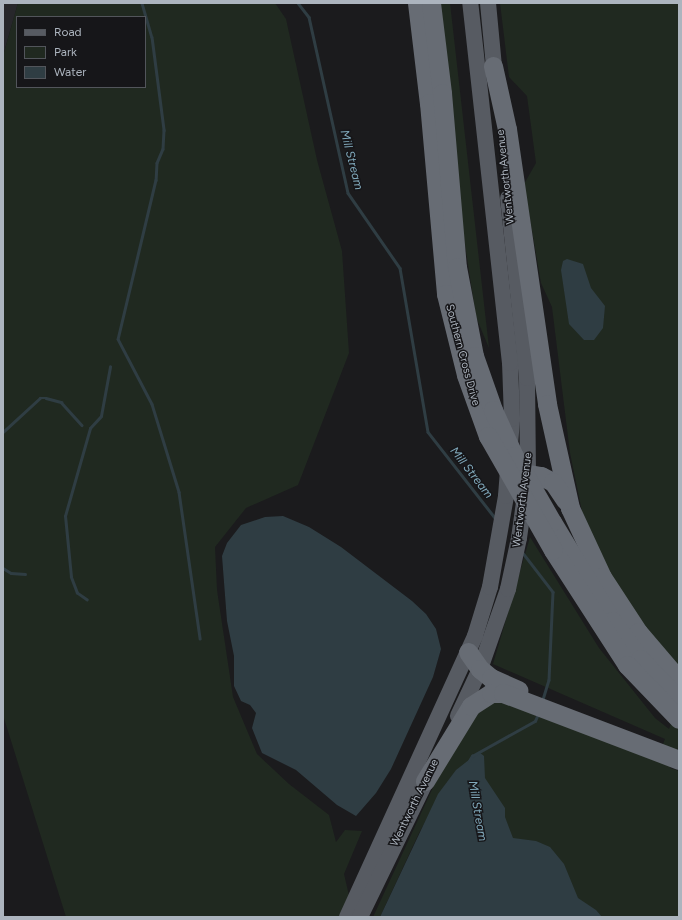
<!DOCTYPE html>
<html>
<head>
<meta charset="utf-8">
<style>
	body { margin:0 }
	#map { position:relative; width:682px; height:920px; overflow:hidden; background:#1b1b1d; font-family:Figtree,sans-serif }
	div>[style] { position:absolute }
	.built>* { inset:0; background:#27272b }
	.green>* { inset:0; background:#202920 }
	.water>* { inset:0; background:#2f3d43 }
	.stream>* { height:2.5px; margin:-1.25px; padding:0 1.25px; transform-origin:1.25px; border-radius:1.25px; background:#2f3d43 }
	.primary>* { height:16px; margin:-8px; padding:0 8px; transform-origin:8px; border-radius:8px; background:#575b62 }
	.highway>* { height:19px; margin:-9.5px; padding:0 9.5px; transform-origin:9.5px; border-radius:9.5px; background:#676c74 }
	.highway-bridge>* { height:19px; margin:-9.5px; padding:0 9.5px; transform-origin:9.5px; border-radius:9.5px; background:#676c74 }
	span { translate:-50% -50%; white-space:nowrap; text-align:center; line-height:1.15; -webkit-text-stroke:3px #161619; paint-order:stroke }
	.street-label { font-size:11px; color:#acb4be }
	.water-label { font-size:12px; color:#81a9bb; font-style:italic }
	.frame { position:absolute; inset:0; border:4px solid #acb4be; pointer-events:none }
	.legend { position:absolute; left:16px; top:16px; width:130px; height:72px; box-sizing:border-box; background:#161619; border:1px solid #52555b; margin:0; padding:5px 7px; list-style:none; font-size:12px; color:#acb4be }
	.legend li { display:flex; align-items:center; gap:8px; height:20px }
	.legend b { width:20px; border:1px solid #52555b }
</style>
</head>
<body>
<div id="map">
	<div class="built">
		<div style="clip-path:polygon(3px 3px,18px 3px,3px 56px)"></div>
	</div>
	<div class="green">
		<div style="clip-path:polygon(evenodd,18px 3px,275px 3px,286px 19px,317px 160px,342px 251px,349px 353px,298px 485px,246px 508px,215px 547px,217px 590px,233px 697px,257px 754px,289px 784px,329px 815px,336px 842px,345px 830px,362px 831px,344px 874px,354px 917px,66px 917px,3px 715px,3px 56px,18px 3px,17px 17px,145px 17px,145px 87px,17px 87px,17px 17px)"></div>
		<div style="clip-path:polygon(439px 3px,450px 3px,489px 348px,476px 317px,464px 238px)"></div>
		<div style="clip-path:polygon(500px 3px,679px 3px,679px 670px,640px 624px,607px 571px,585px 526px,570px 453px,552px 307px,541px 283px,524px 184px,536px 163px,527px 96px,509px 77px)"></div>
		<div style="clip-path:polygon(530px 537px,599px 648px,655px 718px,669px 729px,679px 703px,679px 745px,670px 768px,679px 771px,679px 917px,576px 917px,447px 782px,419px 833px,380px 917px,373px 917px,436px 781px,478px 705px,493px 696px,656px 761px,665px 739px,493px 664px)"></div>
	</div>
	<div class="water">
		<div style="clip-path:polygon(567px 259px,583px 264px,591px 288px,605px 306px,603px 328px,594px 340px,584px 340px,569px 324px,561px 270px,563px 261px)"></div>
		<div style="clip-path:polygon(283px 516px,309px 527px,341px 547px,412px 601px,426px 614px,436px 629px,441px 649px,433px 677px,391px 769px,376px 793px,356px 816px,337px 805px,296px 770px,262px 753px,252px 728px,256px 713px,250px 705px,241px 701px,234px 686px,234px 656px,227px 621px,222px 556px,227px 543px,241px 525px,265px 517px)"></div>
		<div style="clip-path:polygon(479px 752px,484px 756px,485px 778px,505px 808px,505px 817px,513px 838px,536px 841px,550px 847px,564px 864px,578px 898px,596px 910px,602px 917px,380px 917px,438px 794px,456px 770px)"></div>
	</div>
	<div class="stream">
		<div style="left:142px;top:3px;width:35px;rotate:74deg"></div>
		<div style="left:152px;top:37px;width:94px;rotate:82.6deg"></div>
		<div style="left:164px;top:130px;width:19px;rotate:93deg"></div>
		<div style="left:163px;top:149px;width:15px;rotate:113deg"></div>
		<div style="left:157px;top:163px;width:17px;rotate:93deg"></div>
		<div style="left:156px;top:180px;width:163px;rotate:103.4deg"></div>
		<div style="left:118px;top:339px;width:73px;rotate:62.4deg"></div>
		<div style="left:152px;top:404px;width:92px;rotate:72.9deg"></div>
		<div style="left:179px;top:492px;width:148px;rotate:81.8deg"></div>
		<div style="left:298px;top:3px;width:18px;rotate:52deg"></div>
		<div style="left:309px;top:17px;width:180px;rotate:77.5deg"></div>
		<div style="left:348px;top:193px;width:91px;rotate:55.3deg"></div>
		<div style="left:400px;top:268px;width:166px;rotate:80.3deg"></div>
		<div style="left:428px;top:432px;width:110px;rotate:52deg"></div>
		<div style="left:3px;top:432px;width:50px;rotate:-42.6deg"></div>
		<div style="left:40px;top:398px;width:6px"></div>
		<div style="left:46px;top:398px;width:16px;rotate:15deg"></div>
		<div style="left:61px;top:402px;width:31px;rotate:48deg"></div>
		<div style="left:523px;top:553px;width:49px;rotate:52.4deg"></div>
		<div style="left:553px;top:592px;width:88px;rotate:92.6deg"></div>
		<div style="left:549px;top:680px;width:21px;rotate:107deg"></div>
		<div style="left:3px;top:568px;width:9px;rotate:32deg"></div>
		<div style="left:11px;top:573px;width:14px;rotate:4deg"></div>
		<div style="left:87px;top:600px;width:12px;rotate:-145deg"></div>
		<div style="left:77px;top:593px;width:17px;rotate:-111deg"></div>
		<div style="left:71px;top:577px;width:61px;rotate:-95.6deg"></div>
		<div style="left:65px;top:516px;width:91px;rotate:-74.1deg"></div>
		<div style="left:90px;top:428px;width:16px;rotate:-47deg"></div>
		<div style="left:101px;top:416px;width:50px;rotate:-79.6deg"></div>
		<div style="left:469px;top:761px;width:6px;rotate:-59deg"></div>
		<div style="left:472px;top:756px;width:72px;rotate:-29.1deg"></div>
		<div style="left:535px;top:721px;width:8px;rotate:-67deg"></div>
	</div>
	<div class="primary">
		<div style="left:488px;top:3px;width:74px;rotate:84.6deg"></div>
		<div style="left:458px;top:716px;width:52px;rotate:-64.9deg"></div>
		<div style="left:480px;top:669px;width:85px;rotate:-70.7deg"></div>
		<div style="left:508px;top:589px;width:52px;rotate:-77.8deg"></div>
		<div style="left:519px;top:538px;width:65px;rotate:-82deg"></div>
		<div style="left:528px;top:474px;width:96px;rotate:-90.6deg"></div>
		<div style="left:527px;top:378px;width:181px;rotate:-96deg"></div>
		<div style="left:347px;top:917px;width:309px;rotate:-65.5deg"></div>
		<div style="left:475px;top:636px;width:51px;rotate:-73deg"></div>
		<div style="left:490px;top:587px;width:92px;rotate:-80deg"></div>
		<div style="left:506px;top:496px;width:77px;rotate:-85.5deg"></div>
		<div style="left:512px;top:419px;width:56px;rotate:-92deg"></div>
		<div style="left:510px;top:363px;width:362px;rotate:-96.3deg"></div>
		<div style="left:360px;top:917px;width:162px;rotate:-64.1deg"></div>
	</div>
	<div class="highway">
		<div style="left:417px;top:3px;width:101px;rotate:83.2deg"></div>
		<div style="left:429px;top:103px;width:192px;rotate:84.9deg"></div>
		<div style="left:446px;top:294px;width:83px;rotate:76.1deg"></div>
		<div style="left:466px;top:375px;width:65px;rotate:70.2deg"></div>
		<div style="left:431px;top:3px;width:91px;rotate:83deg"></div>
		<div style="left:442px;top:93px;width:175px;rotate:85.1deg"></div>
		<div style="left:457px;top:267px;width:91px;rotate:79.2deg"></div>
		<div style="left:474px;top:356px;width:57px;rotate:70.6deg"></div>
		<div style="left:493px;top:66px;width:65px;rotate:77.5deg"></div>
		<div style="left:507px;top:129px;width:278px;rotate:81.7deg"></div>
		<div style="left:547px;top:404px;width:107px;rotate:77.5deg"></div>
		<div style="left:570px;top:508px;width:76px;rotate:65.1deg"></div>
		<div style="left:602px;top:577px;width:66px;rotate:56.8deg"></div>
		<div style="left:638px;top:632px;width:63px;rotate:49.5deg"></div>
		<div style="left:528px;top:474px;width:13px;rotate:9deg"></div>
		<div style="left:541px;top:476px;width:13px;rotate:27deg"></div>
		<div style="left:553px;top:482px;width:22px;rotate:56deg"></div>
		<div style="left:552px;top:522px;width:116px;rotate:58.8deg"></div>
		<div style="left:612px;top:621px;width:47px;rotate:53.6deg"></div>
		<div style="left:640px;top:659px;width:57px;rotate:46.4deg"></div>
		<div style="left:553px;top:550px;width:137px;rotate:57.2deg"></div>
		<div style="left:627px;top:665px;width:75px;rotate:46.1deg"></div>
		<div style="left:468px;top:652px;width:21px;rotate:55deg"></div>
		<div style="left:480px;top:669px;width:14px;rotate:39deg"></div>
		<div style="left:491px;top:678px;width:30px;rotate:24deg"></div>
		<div style="left:425px;top:781px;width:88px;rotate:-58.5deg"></div>
		<div style="left:471px;top:706px;width:24px;rotate:-33deg"></div>
		<div style="left:491px;top:693px;width:12px"></div>
		<div style="left:503px;top:693px;width:188px;rotate:20.8deg"></div>
	</div>
	<div class="highway-bridge">
		<div style="left:493px;top:410px;width:51px;rotate:65.5deg"></div>
		<div style="left:514px;top:456px;width:76px;rotate:60.1deg"></div>
		<div style="left:488px;top:436px;width:131px;rotate:60.3deg"></div>
	</div>
	<div class="street-label">
		<span style="left:506px;top:177px;rotate:-96deg">Wentworth Avenue</span>
		<span style="left:462px;top:355px;rotate:75deg">Southern Cross Drive</span>
		<span style="left:523px;top:500px;rotate:-83deg">Wentworth Avenue</span>
		<span style="left:415px;top:803px;rotate:-64deg">Wentworth Avenue</span>
	</div>
	<div class="water-label">
		<span style="left:351px;top:160px;rotate:76deg">Mill Stream</span>
		<span style="left:471px;top:473px;rotate:52deg">Mill Stream</span>
		<span style="left:477px;top:811px;rotate:80deg">Mill Stream</span>
	</div>
	<div class="frame"></div>
	<ul class="legend">
	<li><b style="height:5px;background:#575b62"></b>Road</li>
	<li><b style="height:11px;background:#202920"></b>Park</li>
	<li><b style="height:11px;background:#2f3d43"></b>Water</li>
	</ul>
</div>
</body>
</html>
